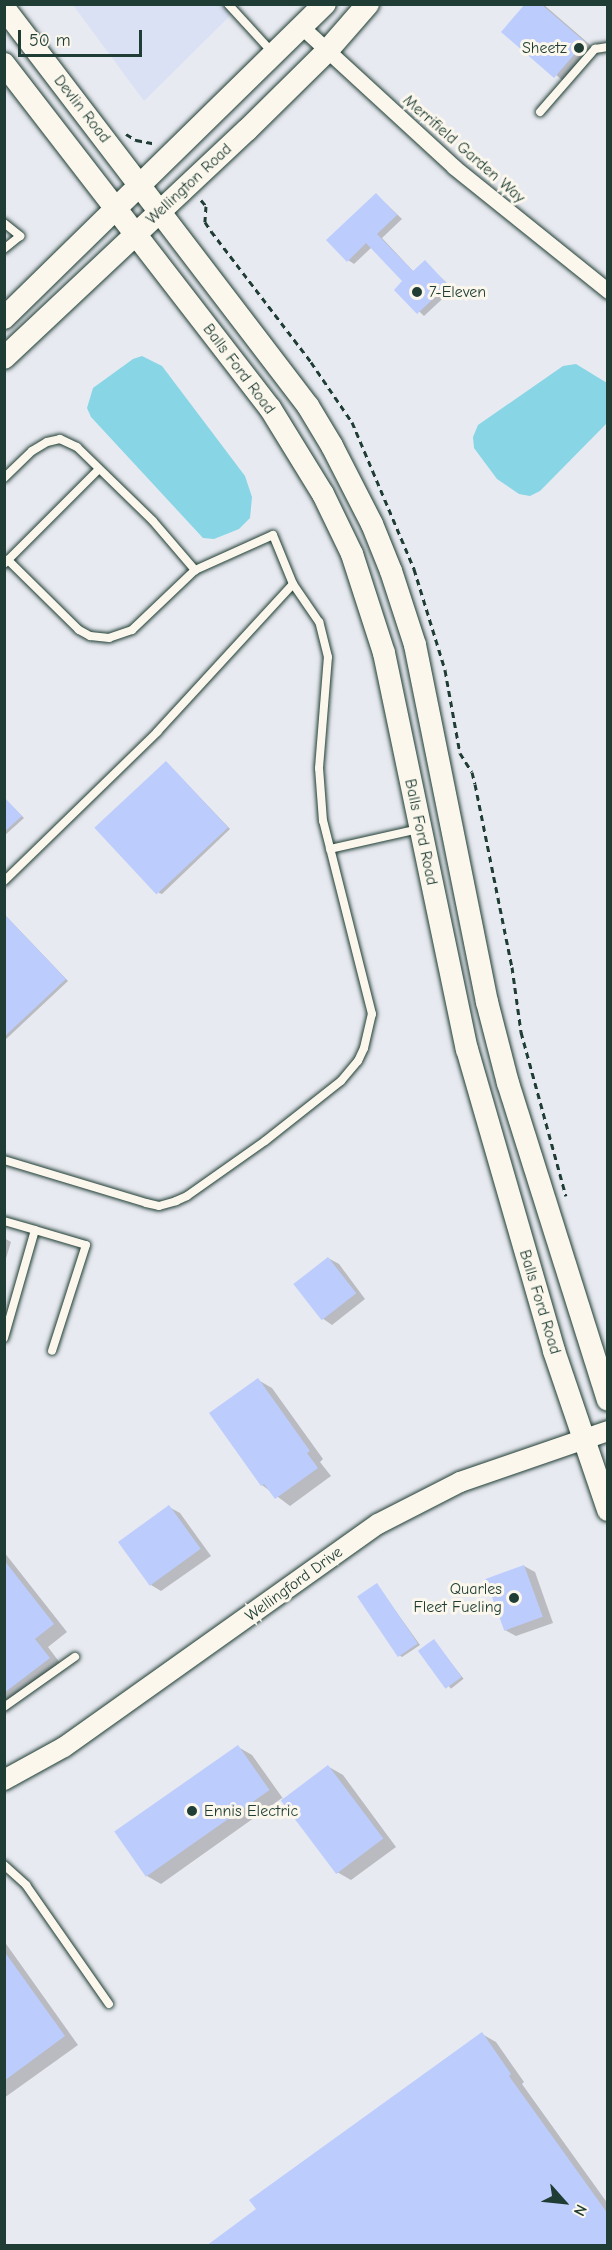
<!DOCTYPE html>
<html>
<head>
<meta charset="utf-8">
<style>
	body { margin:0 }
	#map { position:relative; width:612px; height:2250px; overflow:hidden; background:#e8eaf1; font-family:"Comic Neue",sans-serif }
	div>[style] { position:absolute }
	.built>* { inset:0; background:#dbe1f4 }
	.water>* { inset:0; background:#87d5e5 }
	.shadow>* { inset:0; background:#0003; transform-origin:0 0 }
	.building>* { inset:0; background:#bcccfc; transform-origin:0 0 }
	.path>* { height:3px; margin-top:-1.5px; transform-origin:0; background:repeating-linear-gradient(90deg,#1f3d34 0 6px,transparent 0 10.5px) }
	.roads { filter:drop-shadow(0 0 2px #1f3d34) drop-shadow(0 0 2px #1f3d34) }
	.service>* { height:8px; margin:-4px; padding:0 4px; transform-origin:4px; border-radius:4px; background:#fbf7ec }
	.minor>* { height:15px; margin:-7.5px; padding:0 7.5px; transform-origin:7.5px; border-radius:7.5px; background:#fbf7ec }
	.tertiary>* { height:20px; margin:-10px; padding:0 10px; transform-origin:10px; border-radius:10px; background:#fbf7ec }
	.secondary>* { height:22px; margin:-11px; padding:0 11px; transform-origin:11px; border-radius:11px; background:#fbf7ec }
	.dots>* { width:16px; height:16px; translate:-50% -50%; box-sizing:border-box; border:3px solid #fbf7ec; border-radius:50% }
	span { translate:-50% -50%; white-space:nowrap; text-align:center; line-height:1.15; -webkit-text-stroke:6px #fbf7ec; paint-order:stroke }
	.poi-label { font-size:16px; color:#1f3d34 }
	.right { translate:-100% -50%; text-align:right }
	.left { translate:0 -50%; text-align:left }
	.street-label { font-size:16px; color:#1f3d34 }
	.frame { position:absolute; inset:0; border:6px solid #1f3d34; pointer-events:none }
	.north { position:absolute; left:534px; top:2172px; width:60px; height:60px; -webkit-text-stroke:4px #fbf7ec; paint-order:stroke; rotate:117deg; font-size:16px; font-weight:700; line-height:24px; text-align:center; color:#1f3d34 }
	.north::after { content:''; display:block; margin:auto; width:21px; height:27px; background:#1f3d34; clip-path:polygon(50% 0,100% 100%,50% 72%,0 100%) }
	.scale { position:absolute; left:18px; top:30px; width:124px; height:27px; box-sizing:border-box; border:3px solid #1f3d34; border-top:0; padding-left:8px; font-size:18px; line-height:21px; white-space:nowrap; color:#1f3d34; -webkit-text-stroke:4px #fbf7ec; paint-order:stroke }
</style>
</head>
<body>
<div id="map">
	<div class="built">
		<div style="clip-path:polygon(73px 5px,241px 5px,144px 101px)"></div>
	</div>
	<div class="water">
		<div style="clip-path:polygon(142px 356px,162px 366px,245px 476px,252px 497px,250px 518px,239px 529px,214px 539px,203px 538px,91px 417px,87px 408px,93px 388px,133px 359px)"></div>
		<div style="clip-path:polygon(576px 364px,607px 383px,607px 423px,540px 491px,530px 496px,519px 494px,497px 479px,474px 448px,473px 437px,478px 425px,563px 366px)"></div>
	</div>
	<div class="shadow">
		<div style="clip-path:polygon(527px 4px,543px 4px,595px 49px,566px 83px,503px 32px)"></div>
		<div style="clip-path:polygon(376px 194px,402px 219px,382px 238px,414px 272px,425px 262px,453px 289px,424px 316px,397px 290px,405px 281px,372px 247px,354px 264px,348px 260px)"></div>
		<div style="clip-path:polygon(169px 765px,230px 829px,162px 894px,159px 893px)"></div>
		<div style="clip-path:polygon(4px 798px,24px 818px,4px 836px)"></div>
		<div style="clip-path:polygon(4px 914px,68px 981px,4px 1041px)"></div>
		<div style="clip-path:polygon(4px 1238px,11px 1242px,4px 1265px)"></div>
		<div style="clip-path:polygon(328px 1258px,339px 1264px,365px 1299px,332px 1325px,322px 1318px)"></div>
		<div style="clip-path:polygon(258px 1380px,272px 1388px,323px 1459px,320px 1462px,331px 1476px,290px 1506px,262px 1485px)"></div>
		<div style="clip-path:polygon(169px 1507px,180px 1513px,211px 1556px,161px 1591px,151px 1585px)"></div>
		<div style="clip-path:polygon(4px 1552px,67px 1632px,48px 1647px,63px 1667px,4px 1712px)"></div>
		<div style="clip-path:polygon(524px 1566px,535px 1572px,553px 1623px,516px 1636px,505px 1630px)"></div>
		<div style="clip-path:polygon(377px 1585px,420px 1645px,402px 1657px,399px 1655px)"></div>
		<div style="left:434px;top:1641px;width:48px;height:16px;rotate:52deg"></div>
		<div style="clip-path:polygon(238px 1747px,252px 1755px,284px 1800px,329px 1767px,343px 1775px,396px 1847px,351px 1880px,337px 1872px,282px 1798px,161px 1884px,147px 1876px,117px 1833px)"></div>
		<div style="clip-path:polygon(4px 1941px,78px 2045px,4px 2098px)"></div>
		<div style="clip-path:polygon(482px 2034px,496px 2042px,524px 2082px,522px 2084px,608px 2204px,608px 2246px,258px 2210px)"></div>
	</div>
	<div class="building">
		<div style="clip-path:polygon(525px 4px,541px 4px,585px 42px,554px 78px,501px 32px)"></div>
		<div style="clip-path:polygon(376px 193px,397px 215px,377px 234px,413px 271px,425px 260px,448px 285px,417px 314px,394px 290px,402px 281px,366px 243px,347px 262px,326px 240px)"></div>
		<div style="left:166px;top:761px;width:91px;height:98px;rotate:47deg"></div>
		<div style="clip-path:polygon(4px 797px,22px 816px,4px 832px)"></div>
		<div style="clip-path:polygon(4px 914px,66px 979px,4px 1037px)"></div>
		<div style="left:328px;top:1257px;width:46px;height:44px;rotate:52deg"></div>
		<div style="clip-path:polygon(258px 1378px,310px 1451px,307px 1453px,318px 1468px,275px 1499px,264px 1484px,261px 1486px,209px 1413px)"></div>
		<div style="left:169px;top:1505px;width:54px;height:63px;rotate:54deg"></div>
		<div style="clip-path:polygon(4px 1560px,54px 1624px,35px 1639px,50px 1658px,4px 1693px)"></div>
		<div style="left:524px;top:1565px;width:55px;height:41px;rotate:70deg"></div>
		<div style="left:377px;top:1583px;width:73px;height:24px;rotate:56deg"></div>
		<div style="left:434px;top:1639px;width:47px;height:20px;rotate:54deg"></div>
		<div style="left:238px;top:1745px;width:55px;height:151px;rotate:55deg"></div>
		<div style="left:328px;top:1765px;width:92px;height:59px;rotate:53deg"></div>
		<div style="clip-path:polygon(4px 1951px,65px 2036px,4px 2081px)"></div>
		<div style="clip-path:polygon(482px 2032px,511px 2074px,509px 2076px,608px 2214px,608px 2246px,206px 2246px,256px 2209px,249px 2200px)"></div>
	</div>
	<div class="path">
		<div style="left:126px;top:134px;width:12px;rotate:31deg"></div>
		<div style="left:136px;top:140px;width:20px;rotate:11deg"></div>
		<div style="left:201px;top:200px;width:8px;rotate:50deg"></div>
		<div style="left:206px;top:206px;width:16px;rotate:94deg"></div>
		<div style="left:205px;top:222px;width:11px;rotate:56deg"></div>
		<div style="left:211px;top:231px;width:165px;rotate:52.6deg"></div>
		<div style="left:311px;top:362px;width:73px;rotate:55.7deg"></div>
		<div style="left:352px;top:422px;width:160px;rotate:67.1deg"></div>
		<div style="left:414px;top:569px;width:106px;rotate:72.9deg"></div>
		<div style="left:445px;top:670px;width:84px;rotate:79.8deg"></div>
		<div style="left:460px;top:753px;width:22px;rotate:58deg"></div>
		<div style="left:472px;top:772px;width:12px;rotate:76deg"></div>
		<div style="left:475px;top:784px;width:187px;rotate:78.6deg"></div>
		<div style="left:512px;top:967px;width:66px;rotate:82.1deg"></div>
		<div style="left:521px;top:1032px;width:170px;rotate:74.7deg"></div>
	</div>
	<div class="roads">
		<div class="service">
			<div style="left:228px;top:4px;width:65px;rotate:47.5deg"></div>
			<div style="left:540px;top:112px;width:84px;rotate:-48.9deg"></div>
			<div style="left:595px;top:49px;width:13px;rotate:-9deg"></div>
			<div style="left:4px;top:223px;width:21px;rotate:39deg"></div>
			<div style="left:20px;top:236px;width:21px;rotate:141deg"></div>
			<div style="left:4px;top:478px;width:39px;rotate:-44deg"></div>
			<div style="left:32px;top:451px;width:17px;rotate:-31deg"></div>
			<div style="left:47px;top:442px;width:13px;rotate:-13deg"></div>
			<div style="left:60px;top:439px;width:19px;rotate:25deg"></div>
			<div style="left:77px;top:447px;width:106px;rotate:44.2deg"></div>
			<div style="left:153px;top:521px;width:65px;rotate:49.4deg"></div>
			<div style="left:195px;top:570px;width:87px;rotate:136.4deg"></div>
			<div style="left:132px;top:630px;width:24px;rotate:161deg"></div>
			<div style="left:109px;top:638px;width:19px;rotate:-174deg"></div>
			<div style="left:90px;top:636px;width:13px;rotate:-151deg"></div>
			<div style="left:79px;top:630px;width:100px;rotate:-135.4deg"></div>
			<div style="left:4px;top:564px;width:134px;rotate:-45deg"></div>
			<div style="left:330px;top:849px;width:91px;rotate:-12.7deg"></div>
			<div style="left:4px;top:881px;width:214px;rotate:-44.2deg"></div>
			<div style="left:157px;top:732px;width:201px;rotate:-47.4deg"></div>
			<div style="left:293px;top:584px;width:53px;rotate:-112.2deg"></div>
			<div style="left:273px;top:535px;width:85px;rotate:155.8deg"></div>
			<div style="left:4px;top:1160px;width:148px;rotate:16.8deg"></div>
			<div style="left:146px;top:1203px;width:13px;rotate:13deg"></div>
			<div style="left:159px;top:1206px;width:18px;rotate:-16deg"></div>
			<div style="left:176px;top:1201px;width:12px;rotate:-24deg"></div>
			<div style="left:187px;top:1196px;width:95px;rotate:-35.2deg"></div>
			<div style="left:265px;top:1141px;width:97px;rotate:-38.3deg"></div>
			<div style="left:341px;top:1081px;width:26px;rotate:-50deg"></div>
			<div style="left:358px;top:1061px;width:14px;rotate:-65deg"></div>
			<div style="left:364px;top:1048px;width:35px;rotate:-77deg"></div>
			<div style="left:372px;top:1014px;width:199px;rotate:-104.2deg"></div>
			<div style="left:323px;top:821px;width:53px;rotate:-94.3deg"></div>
			<div style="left:319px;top:768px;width:111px;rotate:-85.4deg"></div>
			<div style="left:328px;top:657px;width:36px;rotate:-104deg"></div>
			<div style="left:319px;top:622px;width:46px;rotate:-124.4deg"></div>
			<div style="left:4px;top:1221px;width:32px;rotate:16deg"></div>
			<div style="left:4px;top:1338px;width:112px;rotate:-74deg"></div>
			<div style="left:35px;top:1230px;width:53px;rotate:16.4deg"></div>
			<div style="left:86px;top:1245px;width:111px;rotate:107.8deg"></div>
			<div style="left:4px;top:1707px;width:87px;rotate:-35.2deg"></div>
			<div style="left:4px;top:1865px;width:30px;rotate:42deg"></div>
			<div style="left:26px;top:1885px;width:145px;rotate:55.1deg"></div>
		</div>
		<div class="minor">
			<div style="left:303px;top:28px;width:205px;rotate:42.6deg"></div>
			<div style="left:454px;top:167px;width:198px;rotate:38.8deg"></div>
		</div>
		<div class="tertiary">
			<div style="left:4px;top:1780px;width:68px;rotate:-28.8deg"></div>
			<div style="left:64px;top:1747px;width:385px;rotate:-35.4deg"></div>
			<div style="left:378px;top:1524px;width:92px;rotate:-27.1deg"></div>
			<div style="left:460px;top:1482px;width:157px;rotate:-19deg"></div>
		</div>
		<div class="secondary">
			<div style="left:4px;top:8px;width:501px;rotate:52.63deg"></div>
			<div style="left:308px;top:406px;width:47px;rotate:59deg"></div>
			<div style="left:332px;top:446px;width:88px;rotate:62.9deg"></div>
			<div style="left:372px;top:524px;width:51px;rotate:68deg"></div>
			<div style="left:391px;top:571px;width:78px;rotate:72deg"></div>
			<div style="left:415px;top:645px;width:364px;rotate:78.6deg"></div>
			<div style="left:487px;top:1002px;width:84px;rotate:75.5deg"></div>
			<div style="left:508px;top:1083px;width:332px;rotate:72.5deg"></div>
			<div style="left:4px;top:64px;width:435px;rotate:52.3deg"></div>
			<div style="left:270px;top:408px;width:101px;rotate:58.4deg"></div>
			<div style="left:323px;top:494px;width:67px;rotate:64.2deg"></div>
			<div style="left:352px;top:554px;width:104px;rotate:72.1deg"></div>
			<div style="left:384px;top:653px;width:405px;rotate:78.2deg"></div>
			<div style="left:467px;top:1049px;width:314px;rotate:73.9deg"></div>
			<div style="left:554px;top:1351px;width:168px;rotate:71.2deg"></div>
			<div style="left:4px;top:318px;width:449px;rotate:-44.4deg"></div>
			<div style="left:4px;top:358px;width:333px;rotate:-43.2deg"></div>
			<div style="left:247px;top:130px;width:112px;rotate:-44.6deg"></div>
			<div style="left:327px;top:51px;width:62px;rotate:-48.9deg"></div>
		</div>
	</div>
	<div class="dots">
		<div style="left:579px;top:48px;background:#1f3d34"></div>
		<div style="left:417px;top:292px;background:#1f3d34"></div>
		<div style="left:514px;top:1598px;background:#1f3d34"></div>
		<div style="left:192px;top:1811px;background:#1f3d34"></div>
	</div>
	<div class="poi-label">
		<span class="right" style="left:567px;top:48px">Sheetz</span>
		<span class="left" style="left:429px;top:292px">7-Eleven</span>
		<span class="right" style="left:502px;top:1598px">Quarles<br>Fleet Fueling</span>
		<span class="left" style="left:204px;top:1811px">Ennis Electric</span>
	</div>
	<div class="street-label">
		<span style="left:82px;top:109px;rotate:52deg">Devlin Road</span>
		<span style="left:464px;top:149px;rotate:41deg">Merrifield Garden Way</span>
		<span style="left:189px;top:184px;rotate:-43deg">Wellington Road</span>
		<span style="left:239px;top:369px;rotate:53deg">Balls Ford Road</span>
		<span style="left:421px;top:832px;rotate:78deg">Balls Ford Road</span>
		<span style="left:540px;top:1302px;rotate:73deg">Balls Ford Road</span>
		<span style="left:294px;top:1584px;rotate:-36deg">Wellingford Drive</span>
	</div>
	<div class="frame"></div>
	<div class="north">N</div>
	<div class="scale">50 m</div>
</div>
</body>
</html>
